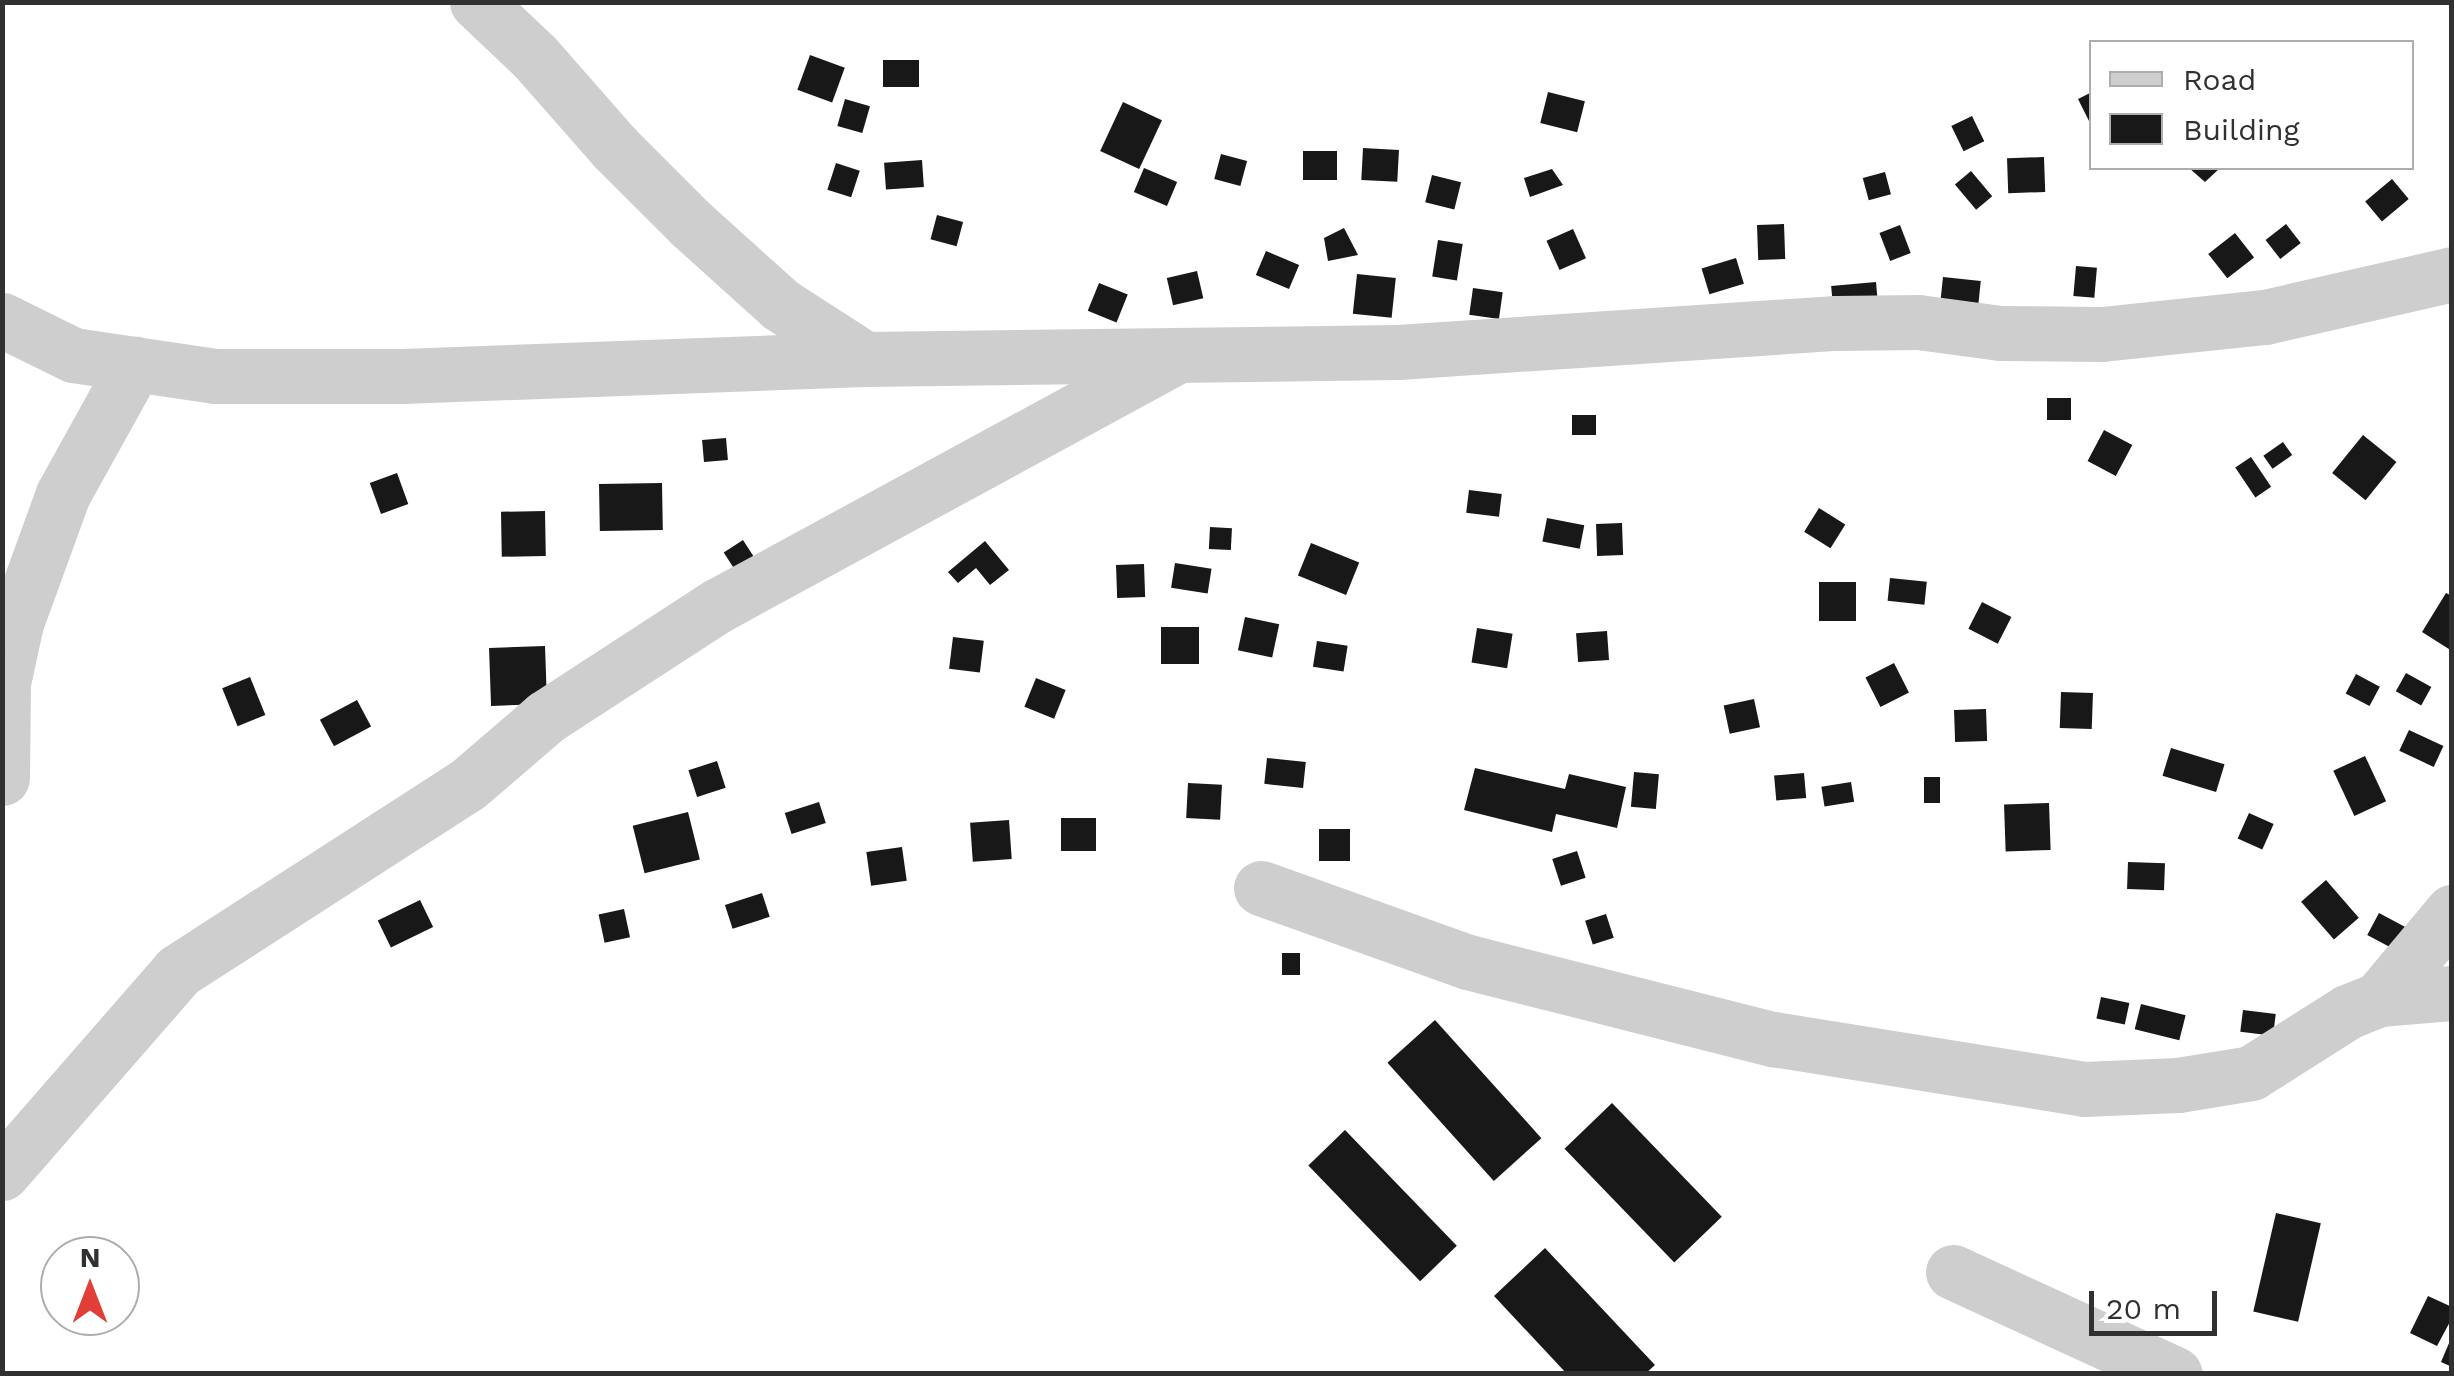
<!DOCTYPE html>
<html>
<head>
<meta charset="utf-8">
<style>
	body { margin:0 }
	#map { position:relative; width:2454px; height:1376px; overflow:hidden; background:#fff; font-family:"Work Sans",sans-serif }
	div>[style] { position:absolute }
	.building>* { inset:0; background:#181818; transform-origin:0 0 }
	.minor>* { height:55px; margin:-27.5px; padding:0 27.5px; transform-origin:27.5px; border-radius:27.5px; background:#cecece }
	span { translate:-50% -50%; white-space:nowrap; text-align:center; line-height:1.15; -webkit-text-stroke:10px #fff; paint-order:stroke }
	.frame { position:absolute; inset:0; border:5px solid #313131; pointer-events:none }
	.legend { position:absolute; left:2089px; top:40px; width:325px; height:130px; box-sizing:border-box; background:#fff; border:2px solid #adadad; margin:0; padding:12px 18px; list-style:none; font-size:30px; color:#313131 }
	.legend li { display:flex; align-items:center; gap:20px; height:50px }
	.legend b { width:50px; border:2px solid #adadad }
	.north { position:absolute; left:40px; top:1236px; width:100px; height:100px; box-sizing:border-box; background:#fff; border:2px solid #adadad; border-radius:50%; rotate:0deg; font-size:28px; font-weight:700; line-height:40px; text-align:center; color:#313131 }
	.north::after { content:''; display:block; margin:auto; width:35px; height:45px; background:#e23e38; clip-path:polygon(50% 0,100% 100%,50% 72%,0 100%) }
	.scale { position:absolute; left:2089px; top:1291px; width:128px; height:45px; box-sizing:border-box; border:5px solid #313131; border-top:0; padding-left:12px; font-size:30px; line-height:35px; white-space:nowrap; color:#313131; -webkit-text-stroke:8px #fff; paint-order:stroke }
</style>
</head>
<body>
<div id="map">
	<div class="building">
		<div style="left:810px;top:55px;width:37px;height:37px;rotate:20deg"></div>
		<div style="left:883px;top:60px;width:36px;height:27px"></div>
		<div style="left:1548px;top:92px;width:38px;height:32px;rotate:14deg"></div>
		<div style="clip-path:polygon(2092px 92px,2092px 127px,2078px 99px)"></div>
		<div style="left:845px;top:99px;width:26px;height:28px;rotate:16deg"></div>
		<div style="left:1123px;top:102px;width:43px;height:54px;rotate:25deg"></div>
		<div style="left:1972px;top:116px;width:28px;height:23px;rotate:64deg"></div>
		<div style="left:1363px;top:148px;width:36px;height:32px;rotate:3deg"></div>
		<div style="left:1303px;top:151px;width:34px;height:29px"></div>
		<div style="left:1221px;top:154px;width:27px;height:26px;rotate:15deg"></div>
		<div style="left:2044px;top:157px;width:35px;height:37px;rotate:88deg"></div>
		<div style="left:922px;top:160px;width:27px;height:38px;rotate:86deg"></div>
		<div style="left:836px;top:163px;width:25px;height:28px;rotate:18deg"></div>
		<div style="left:1144px;top:168px;width:36px;height:26px;rotate:23deg"></div>
		<div style="clip-path:polygon(2189px 168px,2220px 168px,2205px 182px)"></div>
		<div style="clip-path:polygon(1552px 169px,1563px 185px,1530px 197px,1524px 178px)"></div>
		<div style="left:1971px;top:171px;width:33px;height:21px;rotate:50deg"></div>
		<div style="left:1885px;top:172px;width:23px;height:23px;rotate:75deg"></div>
		<div style="left:1432px;top:175px;width:30px;height:28px;rotate:14deg"></div>
		<div style="left:2392px;top:179px;width:26px;height:35px;rotate:50deg"></div>
		<div style="left:937px;top:215px;width:27px;height:25px;rotate:15deg"></div>
		<div style="left:1784px;top:224px;width:35px;height:27px;rotate:88deg"></div>
		<div style="left:2286px;top:224px;width:24px;height:26px;rotate:52deg"></div>
		<div style="left:1900px;top:225px;width:30px;height:22px;rotate:69deg"></div>
		<div style="clip-path:polygon(1344px 228px,1358px 255px,1328px 261px,1324px 238px)"></div>
		<div style="left:1573px;top:229px;width:32px;height:29px;rotate:66deg"></div>
		<div style="left:2235px;top:233px;width:31px;height:34px;rotate:52deg"></div>
		<div style="left:1438px;top:240px;width:25px;height:37px;rotate:9deg"></div>
		<div style="left:1266px;top:251px;width:36px;height:26px;rotate:23deg"></div>
		<div style="left:1736px;top:258px;width:27px;height:36px;rotate:73deg"></div>
		<div style="left:2076px;top:266px;width:21px;height:30px;rotate:5deg"></div>
		<div style="left:1197px;top:271px;width:28px;height:31px;rotate:77deg"></div>
		<div style="left:1357px;top:274px;width:39px;height:40px;rotate:6deg"></div>
		<div style="left:1943px;top:277px;width:38px;height:37px;rotate:6deg"></div>
		<div style="left:1876px;top:282px;width:33px;height:45px;rotate:85deg"></div>
		<div style="left:1099px;top:283px;width:31px;height:30px;rotate:22deg"></div>
		<div style="left:1473px;top:288px;width:30px;height:27px;rotate:8deg"></div>
		<div style="left:2047px;top:398px;width:24px;height:22px"></div>
		<div style="left:1572px;top:415px;width:24px;height:20px"></div>
		<div style="left:2104px;top:430px;width:32px;height:35px;rotate:28deg"></div>
		<div style="left:2363px;top:435px;width:43px;height:49px;rotate:39deg"></div>
		<div style="left:726px;top:438px;width:22px;height:24px;rotate:85deg"></div>
		<div style="left:2283px;top:442px;width:16px;height:24px;rotate:55deg"></div>
		<div style="left:2251px;top:457px;width:36px;height:19px;rotate:56deg"></div>
		<div style="left:397px;top:473px;width:33px;height:29px;rotate:70deg"></div>
		<div style="left:662px;top:483px;width:47px;height:63px;rotate:89deg"></div>
		<div style="left:1469px;top:490px;width:33px;height:23px;rotate:7deg"></div>
		<div style="left:1819px;top:508px;width:31px;height:28px;rotate:32deg"></div>
		<div style="left:545px;top:511px;width:45px;height:44px;rotate:89deg"></div>
		<div style="left:1547px;top:518px;width:38px;height:24px;rotate:11deg"></div>
		<div style="left:1622px;top:523px;width:32px;height:26px;rotate:88deg"></div>
		<div style="left:1210px;top:527px;width:22px;height:22px;rotate:3deg"></div>
		<div style="left:743px;top:540px;width:24px;height:23px;rotate:57deg"></div>
		<div style="clip-path:polygon(985px 541px,1009px 570px,990px 585px,976px 568px,958px 583px,948px 572px)"></div>
		<div style="left:1311px;top:543px;width:52px;height:35px;rotate:22deg"></div>
		<div style="left:1175px;top:563px;width:37px;height:25px;rotate:9deg"></div>
		<div style="left:1144px;top:564px;width:33px;height:28px;rotate:88deg"></div>
		<div style="left:1890px;top:578px;width:37px;height:23px;rotate:6deg"></div>
		<div style="left:1819px;top:582px;width:37px;height:39px"></div>
		<div style="clip-path:polygon(2446px 593px,2452px 596px,2452px 651px,2422px 632px)"></div>
		<div style="left:1982px;top:602px;width:33px;height:30px;rotate:27deg"></div>
		<div style="left:1245px;top:617px;width:35px;height:34px;rotate:12deg"></div>
		<div style="left:1161px;top:627px;width:38px;height:37px"></div>
		<div style="left:1477px;top:628px;width:36px;height:35px;rotate:9deg"></div>
		<div style="left:1607px;top:631px;width:29px;height:31px;rotate:86deg"></div>
		<div style="left:953px;top:637px;width:31px;height:32px;rotate:7deg"></div>
		<div style="left:1317px;top:641px;width:31px;height:26px;rotate:9deg"></div>
		<div style="left:545px;top:646px;width:58px;height:56px;rotate:88deg"></div>
		<div style="left:1894px;top:663px;width:33px;height:32px;rotate:63deg"></div>
		<div style="left:2406px;top:673px;width:29px;height:21px;rotate:29deg"></div>
		<div style="left:2356px;top:674px;width:27px;height:22px;rotate:28deg"></div>
		<div style="left:250px;top:677px;width:41px;height:30px;rotate:68deg"></div>
		<div style="left:1036px;top:678px;width:32px;height:31px;rotate:22deg"></div>
		<div style="left:2061px;top:692px;width:32px;height:36px;rotate:2deg"></div>
		<div style="left:1754px;top:699px;width:29px;height:31px;rotate:78deg"></div>
		<div style="left:357px;top:700px;width:30px;height:42px;rotate:62deg"></div>
		<div style="left:1986px;top:709px;width:32px;height:32px;rotate:88deg"></div>
		<div style="left:2409px;top:730px;width:38px;height:23px;rotate:25deg"></div>
		<div style="left:2171px;top:748px;width:56px;height:29px;rotate:17deg"></div>
		<div style="left:2365px;top:756px;width:50px;height:35px;rotate:65deg"></div>
		<div style="left:1267px;top:758px;width:39px;height:26px;rotate:6deg"></div>
		<div style="left:717px;top:761px;width:28px;height:30px;rotate:72deg"></div>
		<div style="clip-path:polygon(1475px 768px,1565px 789px,1569px 774px,1626px 787px,1617px 828px,1556px 814px,1552px 832px,1464px 810px)"></div>
		<div style="left:1634px;top:772px;width:25px;height:35px;rotate:5deg"></div>
		<div style="left:1804px;top:773px;width:25px;height:30px;rotate:85deg"></div>
		<div style="left:1924px;top:777px;width:16px;height:26px"></div>
		<div style="left:1851px;top:782px;width:20px;height:30px;rotate:81deg"></div>
		<div style="left:1188px;top:783px;width:34px;height:35px;rotate:3deg"></div>
		<div style="left:819px;top:802px;width:22px;height:36px;rotate:72deg"></div>
		<div style="left:2049px;top:803px;width:47px;height:45px;rotate:88deg"></div>
		<div style="left:688px;top:812px;width:49px;height:57px;rotate:76deg"></div>
		<div style="left:2249px;top:813px;width:27px;height:28px;rotate:24deg"></div>
		<div style="left:1061px;top:818px;width:35px;height:33px"></div>
		<div style="left:1009px;top:820px;width:39px;height:39px;rotate:86deg"></div>
		<div style="left:1319px;top:829px;width:31px;height:32px"></div>
		<div style="left:902px;top:847px;width:34px;height:36px;rotate:82deg"></div>
		<div style="left:1577px;top:851px;width:28px;height:26px;rotate:72deg"></div>
		<div style="left:2128px;top:862px;width:37px;height:27px;rotate:2deg"></div>
		<div style="left:2326px;top:880px;width:50px;height:33px;rotate:49deg"></div>
		<div style="left:762px;top:893px;width:25px;height:39px;rotate:72deg"></div>
		<div style="left:420px;top:900px;width:30px;height:47px;rotate:64deg"></div>
		<div style="left:624px;top:909px;width:29px;height:26px;rotate:78deg"></div>
		<div style="left:2379px;top:913px;width:34px;height:25px;rotate:28deg"></div>
		<div style="left:1606px;top:914px;width:25px;height:22px;rotate:72deg"></div>
		<div style="left:1282px;top:953px;width:18px;height:22px"></div>
		<div style="left:2101px;top:997px;width:29px;height:22px;rotate:12deg"></div>
		<div style="left:2141px;top:1004px;width:46px;height:26px;rotate:14deg"></div>
		<div style="left:2243px;top:1010px;width:33px;height:22px;rotate:7deg"></div>
		<div style="left:1435px;top:1020px;width:159px;height:64px;rotate:48deg"></div>
		<div style="left:1612px;top:1103px;width:158px;height:66px;rotate:46deg"></div>
		<div style="left:1345px;top:1130px;width:161px;height:51px;rotate:46deg"></div>
		<div style="left:2276px;top:1213px;width:46px;height:101px;rotate:13deg"></div>
		<div style="clip-path:polygon(1545px 1248px,1655px 1365px,1645px 1374px,1567px 1374px,1494px 1296px)"></div>
		<div style="clip-path:polygon(2428px 1296px,2452px 1307px,2452px 1318px,2437px 1346px,2410px 1333px)"></div>
		<div style="clip-path:polygon(2452px 1336px,2452px 1367px,2441px 1362px)"></div>
	</div>
	<div class="minor">
		<div style="left:477px;top:2px;width:80px;rotate:43.5deg"></div>
		<div style="left:535px;top:57px;width:121px;rotate:48.7deg"></div>
		<div style="left:615px;top:148px;width:107px;rotate:45deg"></div>
		<div style="left:691px;top:224px;width:121px;rotate:42deg"></div>
		<div style="left:781px;top:305px;width:100px;rotate:32.7deg"></div>
		<div style="left:2px;top:320px;width:79px;rotate:26.2deg"></div>
		<div style="left:73px;top:355px;width:144px;rotate:8.4deg"></div>
		<div style="left:215px;top:376px;width:187px"></div>
		<div style="left:402px;top:376px;width:463px;rotate:-2.1deg"></div>
		<div style="left:865px;top:359px;width:533px;rotate:-0.75deg"></div>
		<div style="left:1398px;top:352px;width:439px;rotate:-3.8deg"></div>
		<div style="left:1836px;top:323px;width:82px;rotate:-0.7deg"></div>
		<div style="left:1918px;top:322px;width:83px;rotate:7.6deg"></div>
		<div style="left:2000px;top:333px;width:102px;rotate:0.6deg"></div>
		<div style="left:2102px;top:334px;width:164px;rotate:-6deg"></div>
		<div style="left:2265px;top:317px;width:192px;rotate:-12.9deg"></div>
		<div style="left:2px;top:778px;width:95px;rotate:-89.4deg"></div>
		<div style="left:3px;top:683px;width:61px;rotate:-77.8deg"></div>
		<div style="left:16px;top:623px;width:137px;rotate:-70deg"></div>
		<div style="left:63px;top:494px;width:149px;rotate:-61deg"></div>
		<div style="left:1261px;top:888px;width:220px;rotate:19.7deg"></div>
		<div style="left:1468px;top:962px;width:315px;rotate:14.2deg"></div>
		<div style="left:1773px;top:1039px;width:315px;rotate:9.1deg"></div>
		<div style="left:2084px;top:1089px;width:94px;rotate:-2.4deg"></div>
		<div style="left:2178px;top:1085px;width:74px;rotate:-9.3deg"></div>
		<div style="left:2251px;top:1073px;width:114px;rotate:-32.4deg"></div>
		<div style="left:2347px;top:1012px;width:35px;rotate:-22deg"></div>
		<div style="left:2379px;top:999px;width:73px;rotate:-4.7deg"></div>
		<div style="left:2379px;top:999px;width:114px;rotate:-50deg"></div>
		<div style="left:2px;top:1173px;width:268px;rotate:-48.9deg"></div>
		<div style="left:178px;top:971px;width:344px;rotate:-32.8deg"></div>
		<div style="left:467px;top:785px;width:104px;rotate:-40.7deg"></div>
		<div style="left:546px;top:717px;width:204px;rotate:-33deg"></div>
		<div style="left:717px;top:606px;width:521px;rotate:-28.53deg"></div>
		<div style="left:1953px;top:1272px;width:244px;rotate:24.7deg"></div>
	</div>
	<div class="frame"></div>
	<ul class="legend">
	<li><b style="height:12px;background:#cecece"></b>Road</li>
	<li><b style="height:28px;background:#181818"></b>Building</li>
	</ul>
	<div class="north">N</div>
	<div class="scale">20 m</div>
</div>
</body>
</html>
